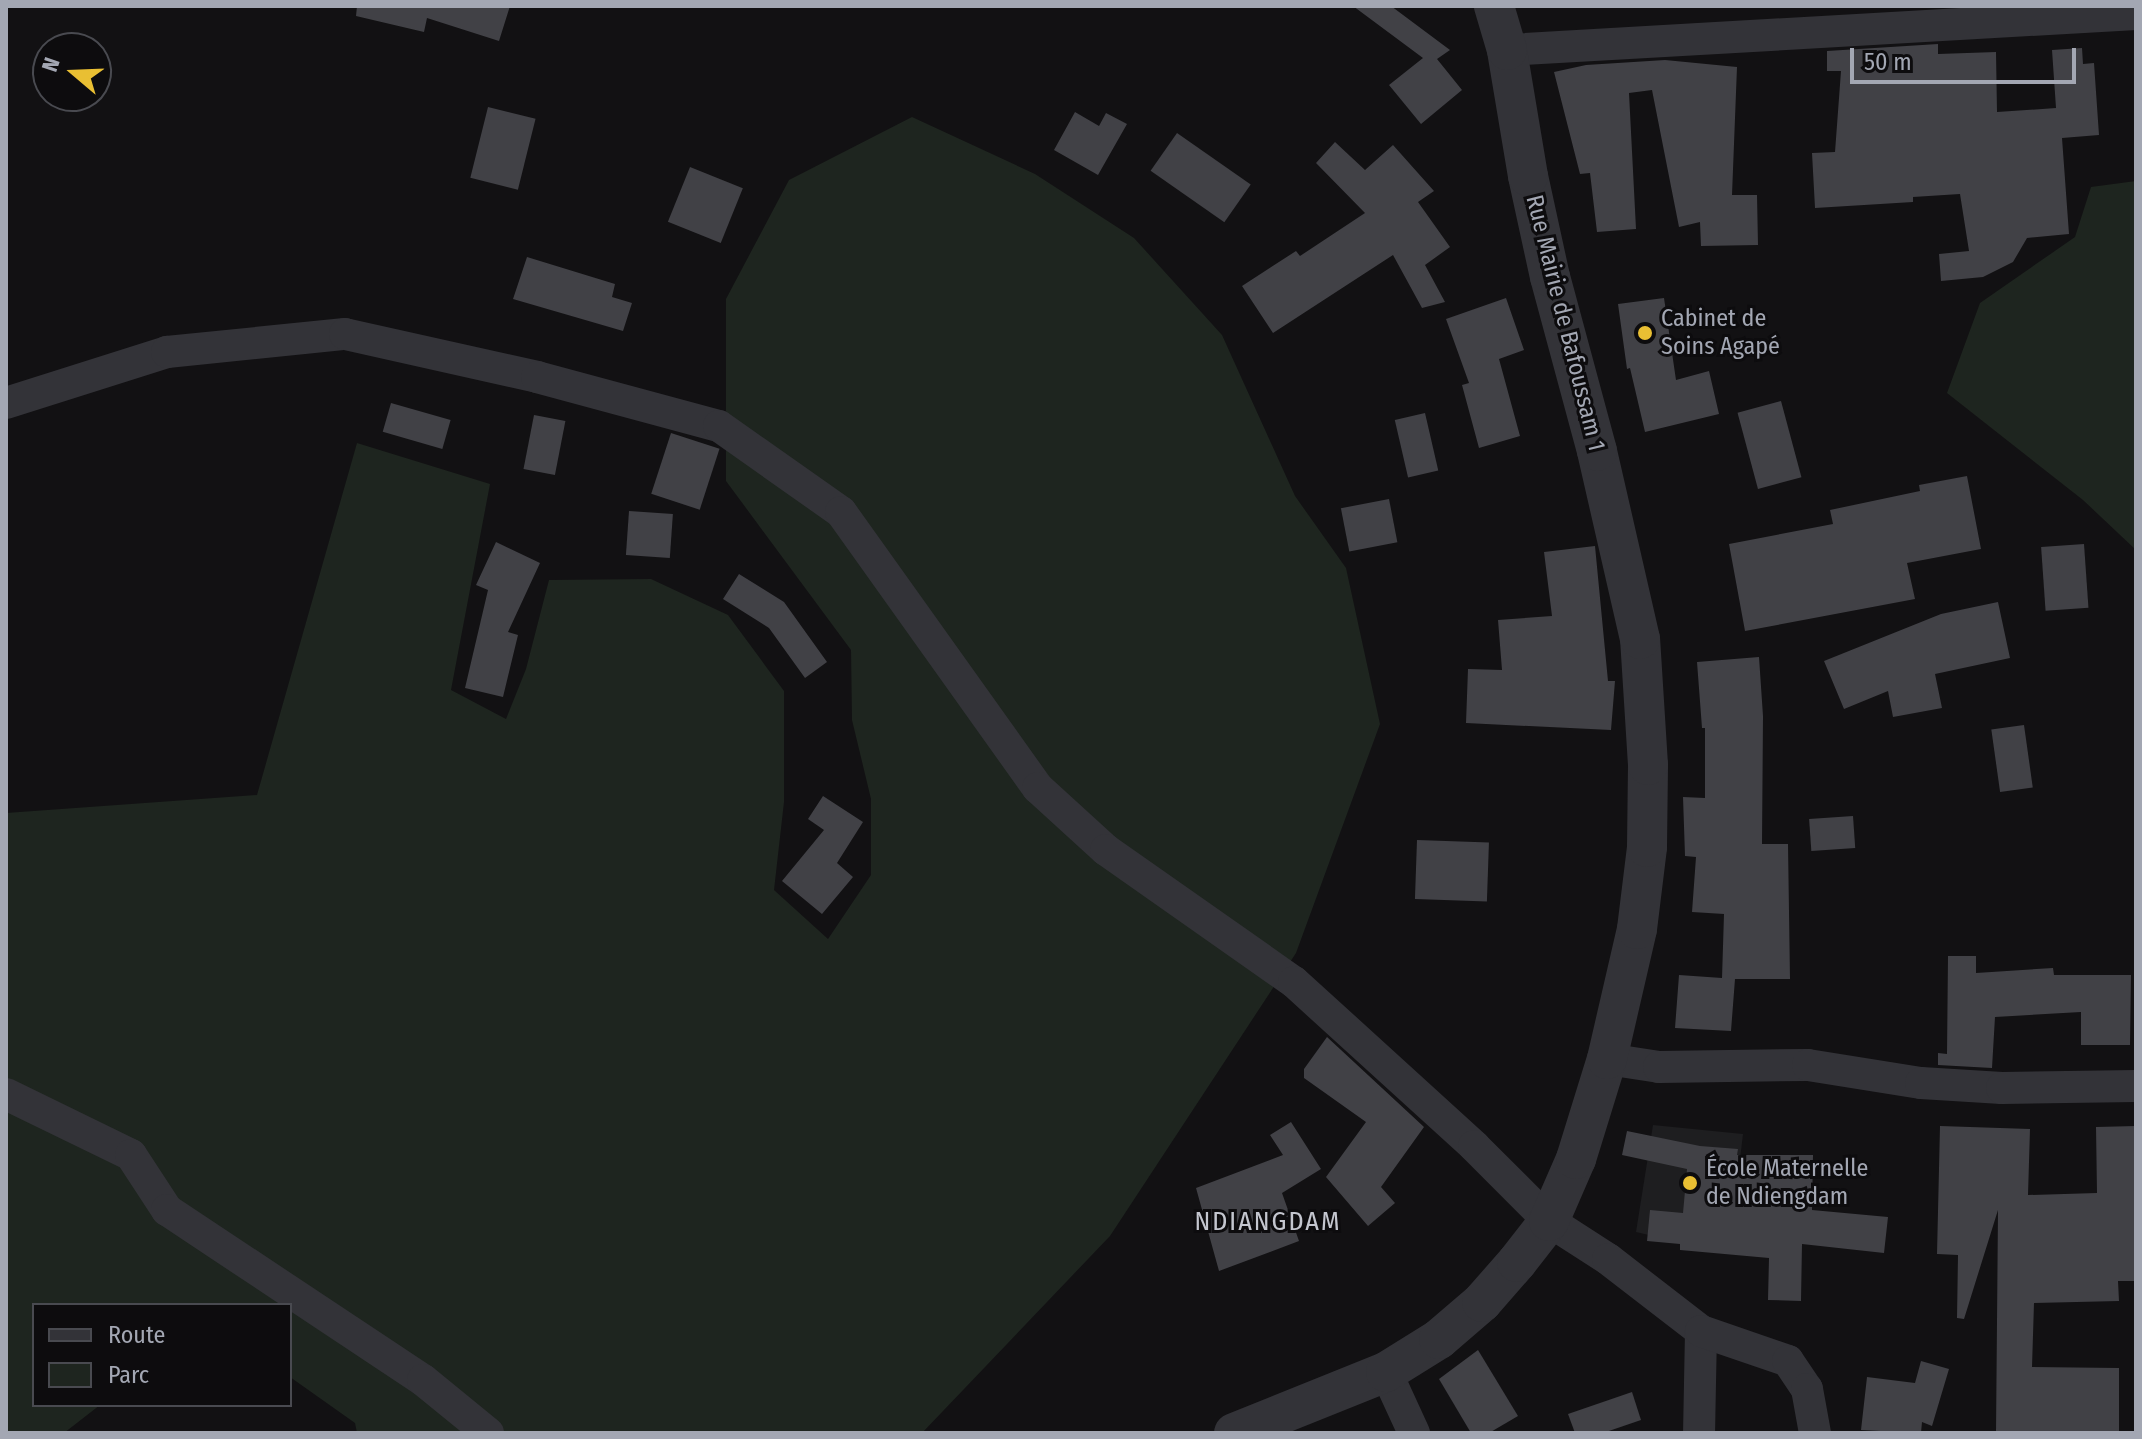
<!DOCTYPE html>
<html>
<head>
<meta charset="utf-8">
<style>
	body { margin:0 }
	#map { position:relative; width:2142px; height:1439px; overflow:hidden; background:#121113; font-family:"Fira Sans Condensed",sans-serif }
	div>[style] { position:absolute }
	.built>* { inset:0; background:#1e1e20 }
	.green>* { inset:0; background:#1e251f }
	.building>* { inset:0; background:#414146; transform-origin:0 0 }
	.minor>* { height:32px; margin:-16px; padding:0 16px; transform-origin:16px; border-radius:16px; background:#333338 }
	.tertiary>* { height:40px; margin:-20px; padding:0 20px; transform-origin:20px; border-radius:20px; background:#333338 }
	.dots>* { width:22px; height:22px; translate:-50% -50%; box-sizing:border-box; border:4px solid #0d0c0e; border-radius:50% }
	span { translate:-50% -50%; white-space:nowrap; text-align:center; line-height:1.15; -webkit-text-stroke:6px #0d0c0e; paint-order:stroke }
	.poi-label { font-size:24px; color:#a3a7b3 }
	.left { translate:0 -50%; text-align:left }
	.street-label { font-size:24px; color:#a3a7b3 }
	.neighbourhood-label { font-size:26px; color:#c4c6cf; letter-spacing:2px }
	.frame { position:absolute; inset:0; border:8px solid #a3a7b3; pointer-events:none }
	.legend { position:absolute; left:32px; top:1303px; width:260px; height:104px; box-sizing:border-box; background:#0d0c0e; border:2px solid #494a50; margin:0; padding:10px 14px; list-style:none; font-size:24px; color:#a3a7b3 }
	.legend li { display:flex; align-items:center; gap:16px; height:40px }
	.legend b { width:40px; border:2px solid #494a50 }
	.north { position:absolute; left:32px; top:32px; width:80px; height:80px; box-sizing:border-box; background:#0d0c0e; border:2px solid #494a50; border-radius:50%; rotate:289deg; font-size:22px; font-weight:700; line-height:32px; text-align:center; color:#a3a7b3 }
	.north::after { content:''; display:block; margin:auto; width:28px; height:36px; background:#e9bf33; clip-path:polygon(50% 0,100% 100%,50% 72%,0 100%) }
	.scale { position:absolute; left:1850px; top:48px; width:226px; height:36px; box-sizing:border-box; border:4px solid #a3a7b3; border-top:0; padding-left:10px; font-size:24px; line-height:28px; white-space:nowrap; color:#a3a7b3; -webkit-text-stroke:6px #0d0c0e; paint-order:stroke }
</style>
</head>
<body>
<div id="map">
	<div class="built">
		<div style="clip-path:polygon(1653px 1125px,1743px 1134px,1729px 1254px,1636px 1232px)"></div>
	</div>
	<div class="green">
		<div style="clip-path:polygon(912px 117px,1035px 174px,1134px 238px,1222px 335px,1295px 496px,1346px 568px,1380px 724px,1296px 953px,1110px 1236px,922px 1433px,357px 1433px,355px 1423px,290px 1377px,290px 1305px,34px 1305px,34px 1405px,100px 1405px,64px 1433px,6px 1433px,6px 813px,257px 795px,357px 443px,490px 484px,451px 690px,506px 719px,526px 669px,549px 580px,651px 579px,728px 615px,784px 691px,784px 802px,774px 890px,828px 939px,871px 875px,871px 799px,852px 720px,851px 650px,726px 481px,726px 299px,789px 180px)"></div>
		<div style="clip-path:polygon(2136px 181px,2136px 550px,2083px 500px,1947px 393px,1980px 303px,2075px 237px,2091px 187px)"></div>
	</div>
	<div class="building">
		<div style="clip-path:polygon(357px 6px,510px 6px,499px 41px,427px 18px,424px 32px,356px 16px)"></div>
		<div style="clip-path:polygon(1353px 6px,1391px 6px,1450px 50px,1437px 59px,1462px 90px,1421px 124px,1389px 85px,1423px 58px)"></div>
		<div style="clip-path:polygon(1938px 44px,1938px 54px,1996px 52px,1997px 112px,2056px 108px,2052px 50px,2082px 48px,2083px 64px,2094px 63px,2099px 135px,2062px 138px,2069px 234px,2027px 238px,2013px 262px,1983px 277px,1941px 281px,1939px 254px,1969px 251px,1960px 194px,1913px 197px,1913px 202px,1815px 208px,1812px 153px,1835px 152px,1841px 71px,1827px 71px,1827px 51px)"></div>
		<div style="clip-path:polygon(1665px 60px,1737px 67px,1732px 195px,1757px 195px,1758px 245px,1701px 246px,1700px 222px,1679px 227px,1652px 90px,1629px 93px,1636px 229px,1597px 232px,1590px 173px,1580px 174px,1554px 72px,1586px 65px)"></div>
		<div style="left:488px;top:107px;width:49px;height:73px;rotate:14deg"></div>
		<div style="clip-path:polygon(1075px 112px,1099px 126px,1106px 113px,1127px 124px,1098px 175px,1054px 150px)"></div>
		<div style="left:1177px;top:133px;width:90px;height:46px;rotate:35deg"></div>
		<div style="clip-path:polygon(1335px 142px,1365px 170px,1393px 145px,1434px 191px,1418px 202px,1450px 247px,1425px 265px,1445px 302px,1422px 308px,1393px 255px,1273px 333px,1242px 286px,1296px 251px,1300px 256px,1365px 213px,1316px 163px)"></div>
		<div style="left:690px;top:167px;width:57px;height:59px;rotate:22deg"></div>
		<div style="clip-path:polygon(527px 257px,615px 284px,612px 297px,632px 303px,623px 331px,513px 299px)"></div>
		<div style="clip-path:polygon(1506px 298px,1524px 350px,1499px 359px,1520px 436px,1479px 448px,1462px 385px,1469px 383px,1446px 319px)"></div>
		<div style="clip-path:polygon(1664px 298px,1676px 380px,1709px 371px,1719px 414px,1645px 432px,1630px 368px,1627px 369px,1618px 304px)"></div>
		<div style="left:1781px;top:401px;width:79px;height:45px;rotate:75deg"></div>
		<div style="left:391px;top:403px;width:62px;height:30px;rotate:16deg"></div>
		<div style="left:1425px;top:413px;width:59px;height:31px;rotate:77deg"></div>
		<div style="left:534px;top:415px;width:32px;height:55px;rotate:11deg"></div>
		<div style="left:671px;top:433px;width:51px;height:64px;rotate:18deg"></div>
		<div style="clip-path:polygon(1967px 476px,1981px 549px,1907px 563px,1915px 599px,1745px 631px,1729px 544px,1833px 524px,1830px 510px,1920px 491px,1919px 485px)"></div>
		<div style="left:1389px;top:499px;width:44px;height:49px;rotate:79deg"></div>
		<div style="left:629px;top:511px;width:44px;height:44px;rotate:4deg"></div>
		<div style="clip-path:polygon(496px 542px,540px 563px,508px 632px,518px 635px,503px 697px,465px 688px,488px 590px,476px 585px)"></div>
		<div style="left:2084px;top:544px;width:64px;height:43px;rotate:86deg"></div>
		<div style="clip-path:polygon(1595px 546px,1608px 681px,1615px 681px,1611px 730px,1466px 723px,1468px 669px,1502px 670px,1498px 620px,1552px 616px,1544px 552px)"></div>
		<div style="clip-path:polygon(739px 574px,784px 602px,827px 662px,805px 678px,769px 628px,723px 599px)"></div>
		<div style="clip-path:polygon(1998px 602px,2010px 658px,1935px 674px,1942px 708px,1893px 717px,1888px 691px,1844px 709px,1824px 661px,1941px 614px)"></div>
		<div style="clip-path:polygon(1759px 657px,1763px 716px,1762px 844px,1788px 844px,1790px 979px,1735px 979px,1731px 1031px,1675px 1028px,1679px 975px,1722px 978px,1724px 914px,1692px 912px,1696px 857px,1685px 856px,1683px 797px,1705px 798px,1705px 728px,1702px 728px,1697px 662px)"></div>
		<div style="left:2024px;top:725px;width:63px;height:33px;rotate:82deg"></div>
		<div style="clip-path:polygon(823px 796px,863px 822px,837px 863px,853px 877px,822px 914px,782px 881px,824px 830px,808px 819px)"></div>
		<div style="left:1853px;top:816px;width:32px;height:44px;rotate:86deg"></div>
		<div style="left:1417px;top:840px;width:72px;height:59px;rotate:2deg"></div>
		<div style="clip-path:polygon(1948px 956px,1976px 956px,1976px 973px,2053px 968px,2054px 975px,2131px 975px,2130px 1045px,2081px 1045px,2081px 1012px,1995px 1017px,1992px 1068px,1938px 1065px,1938px 1053px,1947px 1054px)"></div>
		<div style="clip-path:polygon(1327px 1037px,1424px 1127px,1381px 1187px,1395px 1203px,1368px 1226px,1326px 1177px,1366px 1122px,1304px 1078px,1304px 1069px)"></div>
		<div style="clip-path:polygon(1291px 1122px,1321px 1169px,1282px 1193px,1299px 1241px,1219px 1271px,1196px 1188px,1283px 1155px,1270px 1135px)"></div>
		<div style="clip-path:polygon(1940px 1126px,2030px 1129px,2028px 1195px,2097px 1193px,2096px 1127px,2136px 1126px,2136px 1281px,2118px 1281px,2119px 1301px,2034px 1303px,2032px 1367px,2119px 1368px,2119px 1433px,1996px 1433px,1998px 1210px,1964px 1319px,1957px 1318px,1958px 1255px,1937px 1254px)"></div>
		<div style="clip-path:polygon(1627px 1131px,1700px 1146px,1738px 1149px,1737px 1155px,1813px 1155px,1812px 1210px,1888px 1217px,1884px 1253px,1802px 1244px,1801px 1301px,1768px 1300px,1769px 1258px,1680px 1250px,1680px 1244px,1647px 1241px,1650px 1210px,1683px 1213px,1687px 1169px,1622px 1155px)"></div>
		<div style="clip-path:polygon(1478px 1350px,1518px 1416px,1489px 1433px,1471px 1433px,1439px 1379px)"></div>
		<div style="clip-path:polygon(1921px 1361px,1949px 1369px,1932px 1426px,1922px 1422px,1921px 1433px,1861px 1430px,1867px 1377px,1915px 1383px)"></div>
		<div style="clip-path:polygon(1632px 1392px,1641px 1420px,1603px 1433px,1575px 1433px,1568px 1414px)"></div>
	</div>
	<div class="minor">
		<div style="left:1507px;top:50px;width:630px;rotate:-3.28deg"></div>
		<div style="left:6px;top:403px;width:169px;rotate:-17.6deg"></div>
		<div style="left:167px;top:352px;width:179px;rotate:-5.8deg"></div>
		<div style="left:345px;top:334px;width:197px;rotate:12.6deg"></div>
		<div style="left:537px;top:377px;width:188px;rotate:15.1deg"></div>
		<div style="left:719px;top:426px;width:149px;rotate:35.2deg"></div>
		<div style="left:841px;top:512px;width:339px;rotate:54.5deg"></div>
		<div style="left:1038px;top:788px;width:92px;rotate:42.4deg"></div>
		<div style="left:1106px;top:850px;width:230px;rotate:35.1deg"></div>
		<div style="left:1294px;top:982px;width:244px;rotate:42.3deg"></div>
		<div style="left:1474px;top:1146px;width:106px;rotate:45deg"></div>
		<div style="left:1549px;top:1221px;width:70px;rotate:32.8deg"></div>
		<div style="left:1608px;top:1259px;width:118px;rotate:37.7deg"></div>
		<div style="left:1701px;top:1331px;width:102px;rotate:91.1deg"></div>
		<div style="left:1607px;top:1059px;width:53px;rotate:8.7deg"></div>
		<div style="left:1659px;top:1067px;width:149px;rotate:-0.8deg"></div>
		<div style="left:1808px;top:1065px;width:114px;rotate:9.1deg"></div>
		<div style="left:1921px;top:1083px;width:81px;rotate:3.5deg"></div>
		<div style="left:2002px;top:1088px;width:134px;rotate:-0.9deg"></div>
		<div style="left:6px;top:1094px;width:139px;rotate:26deg"></div>
		<div style="left:131px;top:1155px;width:66px;rotate:56.8deg"></div>
		<div style="left:167px;top:1210px;width:307px;rotate:33.6deg"></div>
		<div style="left:423px;top:1380px;width:84px;rotate:39.2deg"></div>
		<div style="left:1701px;top:1331px;width:92px;rotate:19deg"></div>
		<div style="left:1788px;top:1361px;width:34px;rotate:56deg"></div>
		<div style="left:1807px;top:1389px;width:45px;rotate:79.7deg"></div>
		<div style="left:1386px;top:1372px;width:67px;rotate:65.3deg"></div>
	</div>
	<div class="tertiary">
		<div style="left:1234px;top:1433px;width:164px;rotate:-21.9deg"></div>
		<div style="left:1386px;top:1372px;width:62px;rotate:-31.9deg"></div>
		<div style="left:1439px;top:1339px;width:57px;rotate:-40.7deg"></div>
		<div style="left:1482px;top:1302px;width:53px;rotate:-48.8deg"></div>
		<div style="left:1517px;top:1262px;width:52px;rotate:-52deg"></div>
		<div style="left:1549px;top:1221px;width:68px;rotate:-66.5deg"></div>
		<div style="left:1576px;top:1159px;width:105px;rotate:-72.8deg"></div>
		<div style="left:1607px;top:1059px;width:133px;rotate:-77deg"></div>
		<div style="left:1637px;top:929px;width:83px;rotate:-83deg"></div>
		<div style="left:1647px;top:847px;width:82px;rotate:-89.3deg"></div>
		<div style="left:1648px;top:765px;width:126px;rotate:-93.6deg"></div>
		<div style="left:1640px;top:639px;width:193px;rotate:-102.9deg"></div>
		<div style="left:1597px;top:451px;width:180px;rotate:-105.1deg"></div>
		<div style="left:1550px;top:277px;width:103px;rotate:-102.3deg"></div>
		<div style="left:1528px;top:176px;width:128px;rotate:-99.5deg"></div>
		<div style="left:1507px;top:50px;width:46px;rotate:-106.5deg"></div>
	</div>
	<div class="dots">
		<div style="left:1645px;top:333px;background:#e9bf33"></div>
		<div style="left:1690px;top:1183px;background:#e9bf33"></div>
	</div>
	<div class="poi-label">
		<span class="left" style="left:1661px;top:333px">Cabinet de<br>Soins Agapé</span>
		<span class="left" style="left:1706px;top:1183px">École Maternelle<br>de Ndiengdam</span>
	</div>
	<div class="street-label">
		<span style="left:1565px;top:323px;rotate:76deg">Rue Mairie de Bafoussam 1</span>
	</div>
	<div class="neighbourhood-label">
		<span style="left:1268px;top:1222px">NDIANGDAM</span>
	</div>
	<div class="frame"></div>
	<ul class="legend">
	<li><b style="height:10px;background:#333338"></b>Route</li>
	<li><b style="height:22px;background:#1e251f"></b>Parc</li>
	</ul>
	<div class="north">N</div>
	<div class="scale">50 m</div>
</div>
</body>
</html>
